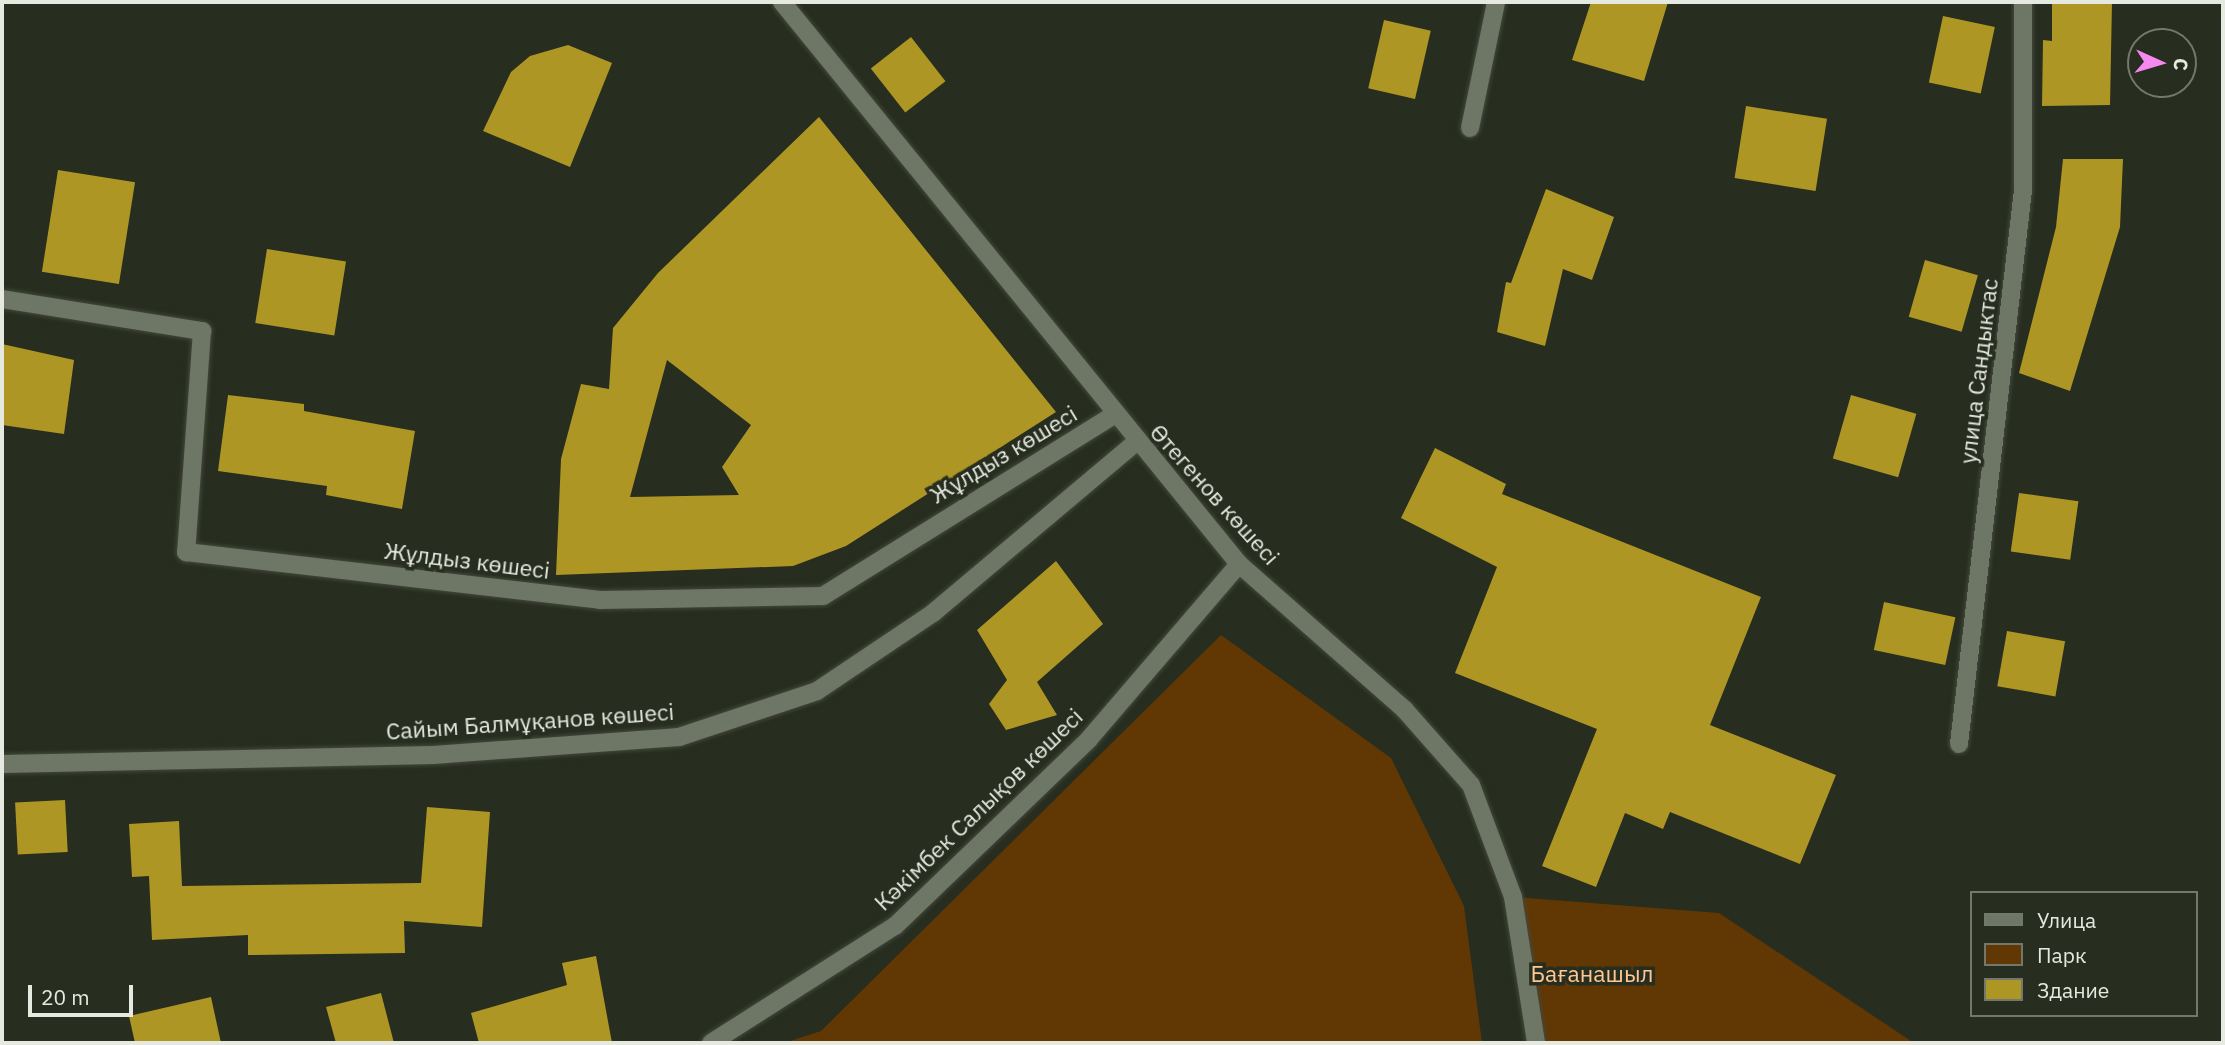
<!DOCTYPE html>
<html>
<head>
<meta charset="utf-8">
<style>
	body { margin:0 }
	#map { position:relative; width:2225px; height:1045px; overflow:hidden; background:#272d1f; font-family:"IBM Plex Sans",sans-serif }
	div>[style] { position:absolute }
	.green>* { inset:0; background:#613804 }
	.building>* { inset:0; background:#ae9625; transform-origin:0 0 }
	.roads { filter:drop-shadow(0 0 2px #43483c) drop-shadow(0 0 2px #43483c) }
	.minor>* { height:18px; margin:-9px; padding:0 9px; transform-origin:9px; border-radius:9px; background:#6e7665 }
	.tertiary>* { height:18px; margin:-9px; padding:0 9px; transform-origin:9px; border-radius:9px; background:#6e7665 }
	span { translate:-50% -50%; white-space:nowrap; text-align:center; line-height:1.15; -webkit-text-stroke:7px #272d1f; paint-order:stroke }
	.street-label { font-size:23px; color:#e5e9e0 }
	.park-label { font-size:23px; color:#ffc791 }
	.frame { position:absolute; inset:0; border:4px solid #e5e9e0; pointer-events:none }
	.legend { position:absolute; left:1970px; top:891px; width:228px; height:126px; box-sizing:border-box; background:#272d1f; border:2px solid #73786c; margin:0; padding:9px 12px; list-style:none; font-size:21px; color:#e5e9e0 }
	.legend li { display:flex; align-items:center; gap:14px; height:35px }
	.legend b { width:35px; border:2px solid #73786c }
	.north { position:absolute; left:2127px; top:28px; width:70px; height:70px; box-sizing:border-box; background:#272d1f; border:2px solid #73786c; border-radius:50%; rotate:94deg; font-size:19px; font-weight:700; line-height:28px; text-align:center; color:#e5e9e0 }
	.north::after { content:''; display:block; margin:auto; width:24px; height:32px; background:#f589ef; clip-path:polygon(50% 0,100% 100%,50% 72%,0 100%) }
	.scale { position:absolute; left:28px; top:985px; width:105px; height:32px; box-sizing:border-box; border:4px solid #e5e9e0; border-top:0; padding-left:9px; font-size:21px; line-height:24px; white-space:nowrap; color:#e5e9e0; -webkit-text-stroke:5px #272d1f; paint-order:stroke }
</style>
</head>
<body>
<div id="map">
	<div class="green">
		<div style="clip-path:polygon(1221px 635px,1391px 758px,1464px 906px,1482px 1043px,784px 1043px,821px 1031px)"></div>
		<div style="clip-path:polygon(1513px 897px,1719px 913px,1914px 1043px,1527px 1043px)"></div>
	</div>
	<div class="building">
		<div style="clip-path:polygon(1591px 2px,1668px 2px,1644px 81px,1572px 60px)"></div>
		<div style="clip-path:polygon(2052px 2px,2112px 2px,2110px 105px,2042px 106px,2043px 40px,2052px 41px)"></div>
		<div style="left:1943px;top:16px;width:53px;height:68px;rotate:12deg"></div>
		<div style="left:1384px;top:20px;width:48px;height:70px;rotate:13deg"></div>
		<div style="left:911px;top:37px;width:56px;height:51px;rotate:52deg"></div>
		<div style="clip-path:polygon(568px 45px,612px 63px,570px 167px,483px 131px,511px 72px,530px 56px)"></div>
		<div style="left:1746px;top:106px;width:82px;height:73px;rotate:9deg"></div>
		<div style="clip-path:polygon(evenodd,819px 117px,1056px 412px,846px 546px,793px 566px,556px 575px,561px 459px,581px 384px,609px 389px,613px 328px,658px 273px,819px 117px,667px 360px,751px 425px,722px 467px,739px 495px,630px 497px,667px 360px)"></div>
		<div style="clip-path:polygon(2063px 159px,2123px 159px,2120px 227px,2070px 391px,2019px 373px,2056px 227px)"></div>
		<div style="left:58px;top:170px;width:78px;height:103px;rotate:9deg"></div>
		<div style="clip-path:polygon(1546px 189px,1614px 217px,1592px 280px,1563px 269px,1545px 346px,1497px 332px,1506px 282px,1511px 283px)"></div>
		<div style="left:267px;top:249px;width:80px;height:75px;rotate:9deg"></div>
		<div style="left:1925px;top:260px;width:55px;height:59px;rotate:16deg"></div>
		<div style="clip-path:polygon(2px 344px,74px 360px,64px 434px,2px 425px)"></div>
		<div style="clip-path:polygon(228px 395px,304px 404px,304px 411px,415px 431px,402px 509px,326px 495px,327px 486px,218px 471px)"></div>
		<div style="left:1851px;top:395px;width:68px;height:66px;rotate:16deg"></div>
		<div style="clip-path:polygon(1435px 448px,1506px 484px,1502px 494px,1761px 597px,1710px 725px,1836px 775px,1800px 864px,1670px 812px,1663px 829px,1625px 813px,1596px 887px,1542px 866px,1597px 729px,1455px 673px,1497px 567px,1401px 518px)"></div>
		<div style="left:2019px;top:493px;width:60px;height:59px;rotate:8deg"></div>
		<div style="clip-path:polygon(1056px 561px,1103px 624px,1037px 682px,1057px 715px,1006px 730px,989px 704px,1007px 680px,977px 630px)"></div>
		<div style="left:1884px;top:602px;width:73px;height:49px;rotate:12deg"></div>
		<div style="left:2007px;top:631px;width:59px;height:56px;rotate:10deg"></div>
		<div style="left:65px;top:800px;width:52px;height:50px;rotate:87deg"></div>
		<div style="clip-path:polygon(427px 807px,490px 812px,482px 927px,404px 921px,405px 953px,248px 955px,248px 935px,152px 940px,149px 876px,132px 877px,129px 824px,179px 821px,182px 886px,421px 883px)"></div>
		<div style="clip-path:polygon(596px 956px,612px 1043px,479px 1043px,471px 1013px,567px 985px,562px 963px)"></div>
		<div style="clip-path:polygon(381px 993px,394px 1043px,336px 1043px,326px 1007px)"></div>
		<div style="clip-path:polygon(211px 997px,221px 1043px,135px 1043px,129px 1016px)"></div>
	</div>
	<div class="roads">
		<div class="minor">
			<div style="left:1470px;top:128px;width:129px;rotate:-78.3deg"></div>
			<div style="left:2px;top:299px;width:203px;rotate:9.1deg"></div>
			<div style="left:202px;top:331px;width:222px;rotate:94.1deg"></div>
			<div style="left:186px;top:552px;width:417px;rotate:6.6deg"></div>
			<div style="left:600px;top:600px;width:223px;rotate:-1deg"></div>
			<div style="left:823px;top:596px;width:343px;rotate:-31.9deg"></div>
			<div style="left:1959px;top:744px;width:558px;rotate:-83.41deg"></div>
			<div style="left:2023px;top:190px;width:188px;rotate:-90deg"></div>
			<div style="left:2px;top:764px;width:431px;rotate:-1.2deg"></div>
			<div style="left:433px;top:755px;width:247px;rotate:-4.2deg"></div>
			<div style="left:679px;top:737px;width:145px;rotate:-18.4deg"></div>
			<div style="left:817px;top:691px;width:140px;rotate:-33.9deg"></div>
			<div style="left:933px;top:613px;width:265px;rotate:-40.1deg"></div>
		</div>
		<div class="tertiary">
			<div style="left:782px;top:2px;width:724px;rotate:50.88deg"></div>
			<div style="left:1239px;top:564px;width:220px;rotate:41.3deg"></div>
			<div style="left:1404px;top:709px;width:101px;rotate:48.6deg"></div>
			<div style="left:1471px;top:785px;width:120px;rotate:69.4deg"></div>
			<div style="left:1513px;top:897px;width:148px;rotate:81deg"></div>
			<div style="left:711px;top:1043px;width:218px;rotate:-32.5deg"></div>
			<div style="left:895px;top:926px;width:269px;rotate:-43.9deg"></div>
			<div style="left:1089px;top:739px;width:230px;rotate:-49.4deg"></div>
		</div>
	</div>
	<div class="street-label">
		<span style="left:1978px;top:371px;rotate:-83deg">улица Сандыктас</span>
		<span style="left:1003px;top:454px;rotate:-31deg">Жұлдыз көшесі</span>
		<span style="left:1215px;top:494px;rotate:48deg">Өтегенов көшесі</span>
		<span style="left:467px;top:560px;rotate:7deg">Жұлдыз көшесі</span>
		<span style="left:530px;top:721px;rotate:-4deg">Сайым Балмұқанов көшесі</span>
		<span style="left:978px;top:809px;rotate:-44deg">Кәкімбек Салықов көшесі</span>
	</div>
	<div class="park-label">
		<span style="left:1592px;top:973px">Бағанашыл</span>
	</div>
	<div class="frame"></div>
	<ul class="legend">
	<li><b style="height:9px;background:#6e7665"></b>Улица</li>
	<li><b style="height:19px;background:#613804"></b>Парк</li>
	<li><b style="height:19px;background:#ae9625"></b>Здание</li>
	</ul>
	<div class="north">С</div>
	<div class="scale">20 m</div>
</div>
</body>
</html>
